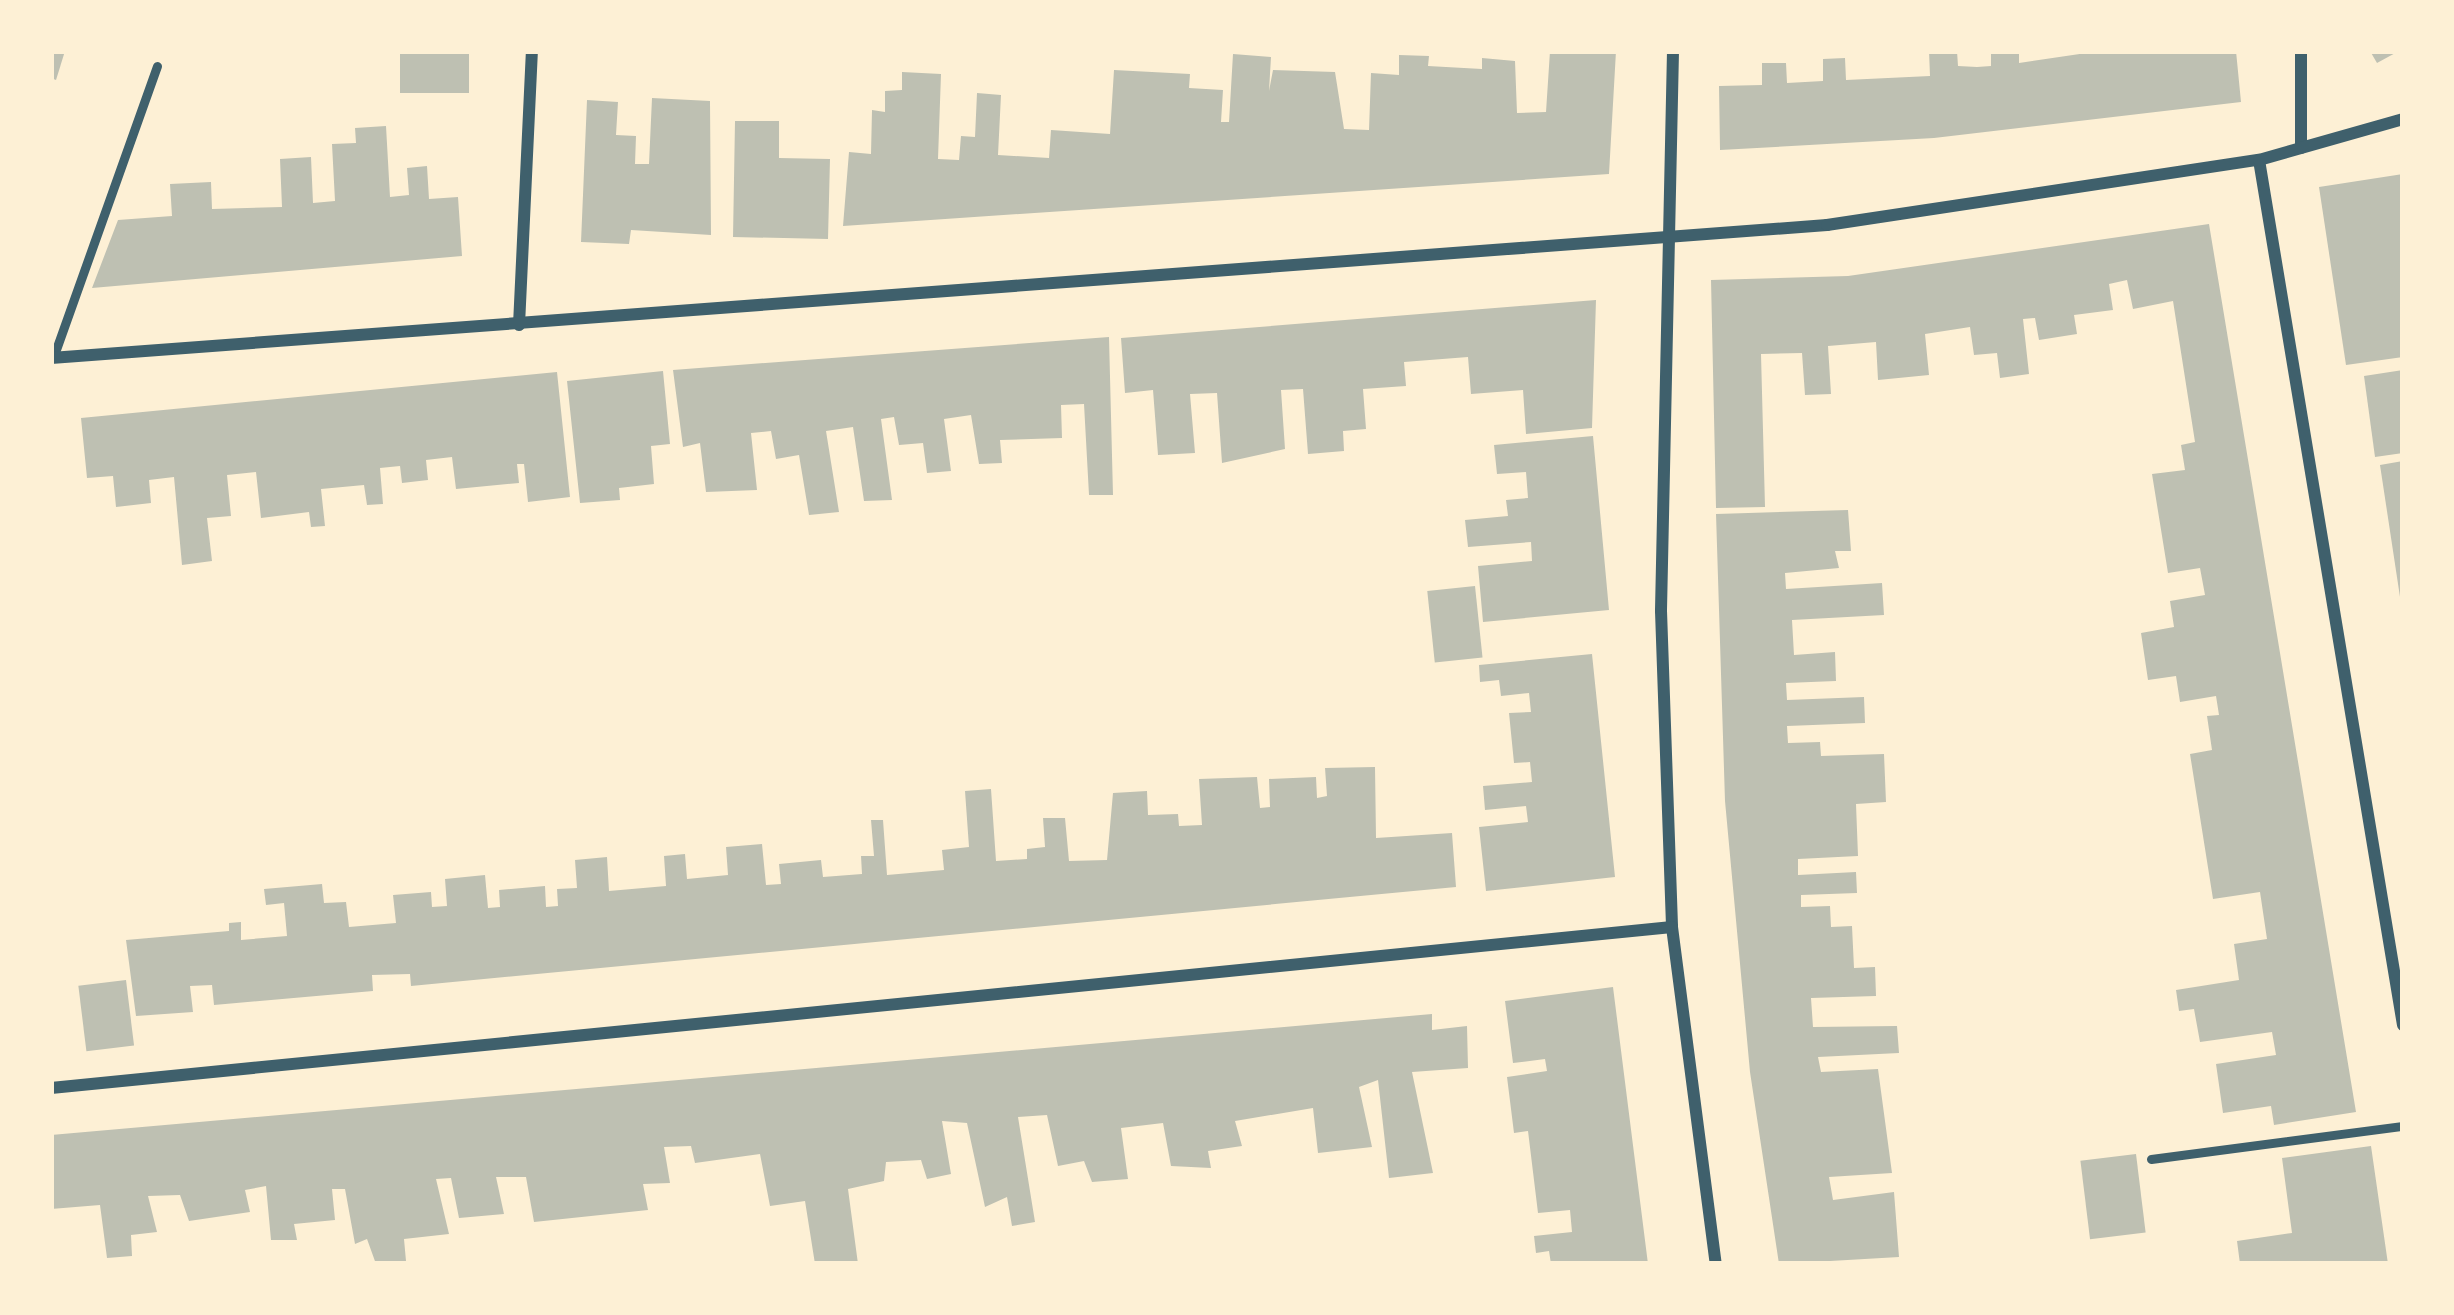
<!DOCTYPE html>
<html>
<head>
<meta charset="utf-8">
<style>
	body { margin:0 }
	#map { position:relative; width:2454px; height:1315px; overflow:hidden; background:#fdf0d5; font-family:"Noto Serif",serif }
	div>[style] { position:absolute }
	.building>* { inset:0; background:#bec0b2; transform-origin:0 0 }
	.service>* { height:9px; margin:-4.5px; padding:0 4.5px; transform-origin:4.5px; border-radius:4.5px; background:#3f606c }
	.minor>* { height:12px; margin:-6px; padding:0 6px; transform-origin:6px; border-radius:6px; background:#3f606c }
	span { translate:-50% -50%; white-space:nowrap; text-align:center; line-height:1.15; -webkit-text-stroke:9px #fdf0d5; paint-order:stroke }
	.frame { position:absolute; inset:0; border:54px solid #fdf0d5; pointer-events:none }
</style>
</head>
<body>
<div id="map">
	<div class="building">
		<div style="clip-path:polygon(51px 51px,65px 51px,56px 80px,51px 78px)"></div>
		<div style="left:400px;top:51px;width:69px;height:42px"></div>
		<div style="clip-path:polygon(1550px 51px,1616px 51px,1609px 174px,843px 226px,849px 152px,871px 154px,872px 110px,885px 112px,885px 91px,902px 90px,902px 72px,941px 74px,938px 159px,959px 160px,961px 136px,975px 137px,977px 93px,1001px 95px,998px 155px,1049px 158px,1051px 130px,1110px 134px,1114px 70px,1190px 74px,1189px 88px,1223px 90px,1221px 122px,1229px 122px,1233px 54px,1271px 57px,1269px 91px,1273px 70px,1335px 72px,1344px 129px,1369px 130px,1371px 73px,1399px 75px,1399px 55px,1429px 56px,1428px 66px,1482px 69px,1482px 58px,1515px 61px,1517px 113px,1546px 112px)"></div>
		<div style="clip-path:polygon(1929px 51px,1957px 51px,1958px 66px,1977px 67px,1991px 66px,1991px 51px,2019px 51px,2019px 63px,2100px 51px,2236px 51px,2241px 102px,1934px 138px,1720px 150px,1719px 86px,1762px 85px,1762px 63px,1786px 63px,1787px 83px,1823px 81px,1823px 59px,1845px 58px,1846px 80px,1930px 76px)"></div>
		<div style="clip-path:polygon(2370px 51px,2399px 51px,2377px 63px)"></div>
		<div style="clip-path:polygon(652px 98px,710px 101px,711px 235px,631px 230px,629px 244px,581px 242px,587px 100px,618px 102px,616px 135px,636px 136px,635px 164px,649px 164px)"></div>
		<div style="clip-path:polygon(735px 121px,779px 121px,779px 158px,830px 159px,828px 239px,733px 237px)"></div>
		<div style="clip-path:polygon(386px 126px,390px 197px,409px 195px,407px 168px,427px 166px,429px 199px,458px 197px,462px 256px,92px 288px,118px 220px,172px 216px,170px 184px,211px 182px,212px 209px,282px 207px,280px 159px,311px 157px,313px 203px,335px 201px,332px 144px,356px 143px,355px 128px)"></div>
		<div style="clip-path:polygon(2403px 174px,2403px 357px,2346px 365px,2319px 187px)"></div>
		<div style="clip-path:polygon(2209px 224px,2356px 1112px,2274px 1125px,2271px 1106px,2223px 1113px,2216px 1064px,2276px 1055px,2272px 1032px,2200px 1042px,2194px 1009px,2179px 1011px,2176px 990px,2239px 980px,2234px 944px,2267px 939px,2260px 892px,2213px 899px,2190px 754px,2212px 750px,2207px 716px,2219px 715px,2216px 696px,2180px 702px,2176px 676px,2148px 680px,2141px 633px,2174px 627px,2170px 601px,2205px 595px,2200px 568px,2168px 573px,2152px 474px,2185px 470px,2181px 445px,2195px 442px,2173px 301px,2133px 309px,2127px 280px,2109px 284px,2113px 310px,2074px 315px,2077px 334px,2039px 340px,2035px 318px,2023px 319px,2029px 374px,2000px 378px,1997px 353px,1974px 355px,1970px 327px,1925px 334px,1929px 375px,1878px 380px,1876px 342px,1828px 346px,1831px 394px,1805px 395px,1802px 353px,1761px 354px,1765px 507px,1716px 508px,1711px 280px,1848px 276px)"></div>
		<div style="clip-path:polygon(1596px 300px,1592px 428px,1526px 434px,1523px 390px,1471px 394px,1468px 357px,1404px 362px,1406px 386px,1363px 389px,1366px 429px,1343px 431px,1344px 451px,1308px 454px,1303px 389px,1281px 390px,1285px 449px,1222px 463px,1217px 393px,1190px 394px,1195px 453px,1158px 455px,1153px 390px,1125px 393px,1121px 338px)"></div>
		<div style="clip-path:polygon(1109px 337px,1113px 495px,1089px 495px,1084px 404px,1061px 405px,1062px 438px,1000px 440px,1002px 463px,979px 464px,971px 415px,944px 419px,951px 471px,927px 473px,923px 443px,899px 445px,894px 417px,881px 419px,892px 500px,864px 501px,853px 427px,826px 431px,839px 512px,809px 515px,799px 455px,776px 459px,771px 431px,751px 433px,757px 490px,706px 492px,700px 443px,683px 447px,673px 370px)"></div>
		<div style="clip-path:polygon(2403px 370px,2403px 453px,2375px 457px,2364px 376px)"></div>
		<div style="clip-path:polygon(663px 371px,670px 444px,651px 446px,654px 484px,619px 488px,620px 500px,580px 503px,567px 381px)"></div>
		<div style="clip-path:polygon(557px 372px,570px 497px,528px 502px,524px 464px,517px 464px,519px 483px,456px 489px,452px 457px,426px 460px,428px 480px,402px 483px,400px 466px,380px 468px,383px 504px,367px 505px,364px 485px,321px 489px,325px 526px,311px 527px,309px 512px,261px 518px,256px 472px,227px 475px,231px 516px,207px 518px,212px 561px,182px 565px,174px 477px,149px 480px,151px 503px,116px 507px,113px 476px,87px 478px,81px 418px)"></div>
		<div style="clip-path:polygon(1593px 436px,1609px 610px,1483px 622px,1478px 566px,1532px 561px,1531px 542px,1468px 547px,1465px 520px,1508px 516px,1506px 500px,1528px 498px,1526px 472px,1497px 474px,1494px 445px)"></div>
		<div style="clip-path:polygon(2403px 461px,2403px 596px,2400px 597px,2380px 465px)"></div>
		<div style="clip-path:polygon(1848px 510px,1851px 551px,1835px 551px,1839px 568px,1785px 573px,1786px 589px,1882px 583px,1884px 615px,1792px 620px,1794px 655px,1835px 652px,1836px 681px,1786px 683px,1787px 700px,1864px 697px,1865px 723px,1787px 726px,1788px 743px,1820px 742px,1821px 756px,1884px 754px,1886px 802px,1856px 804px,1858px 856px,1798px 859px,1798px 875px,1856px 872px,1857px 893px,1801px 895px,1801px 907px,1830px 906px,1831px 927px,1852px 926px,1854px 968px,1875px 967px,1876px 996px,1811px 998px,1813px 1027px,1897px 1026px,1899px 1053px,1818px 1057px,1821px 1072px,1878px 1069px,1892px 1173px,1829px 1177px,1833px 1200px,1894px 1192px,1899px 1257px,1779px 1264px,1750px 1072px,1725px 801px,1716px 514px)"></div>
		<div style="left:1475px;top:586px;width:72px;height:48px;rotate:84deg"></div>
		<div style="clip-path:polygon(1592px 654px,1615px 877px,1486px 891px,1479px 827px,1528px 822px,1526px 806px,1485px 810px,1483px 786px,1532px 782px,1530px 762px,1514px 763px,1509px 713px,1531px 712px,1529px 693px,1501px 696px,1499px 680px,1480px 682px,1479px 665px)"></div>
		<div style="clip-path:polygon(1375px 767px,1376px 838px,1452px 833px,1456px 887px,411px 986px,410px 974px,372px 975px,373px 991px,214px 1005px,212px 985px,190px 986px,193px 1012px,136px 1016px,126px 940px,229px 931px,229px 923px,241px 922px,241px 940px,287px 936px,284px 903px,266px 905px,264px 889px,322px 884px,324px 903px,346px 902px,349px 927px,396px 923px,393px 895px,431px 892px,432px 907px,447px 906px,445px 879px,485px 875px,488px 908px,500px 907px,499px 890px,545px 886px,546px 907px,558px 906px,557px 889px,577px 888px,575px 860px,607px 857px,609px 891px,666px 886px,664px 856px,685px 854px,687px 879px,728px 875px,726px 847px,762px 844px,766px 885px,781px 884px,779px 864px,821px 860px,823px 877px,862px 874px,861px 856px,874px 856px,871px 820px,883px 820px,887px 875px,944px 870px,942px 850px,969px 847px,965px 791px,991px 789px,996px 861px,1027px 859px,1027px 849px,1045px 847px,1043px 818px,1065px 818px,1069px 861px,1107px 860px,1113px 793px,1147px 791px,1148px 815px,1178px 814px,1179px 826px,1202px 825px,1199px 779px,1257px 777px,1260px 808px,1270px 807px,1269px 779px,1316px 777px,1317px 798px,1327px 796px,1325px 768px)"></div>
		<div style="left:126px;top:980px;width:66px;height:48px;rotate:83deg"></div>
		<div style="clip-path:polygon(1613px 987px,1648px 1264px,1551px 1264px,1549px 1251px,1536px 1253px,1534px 1236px,1572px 1232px,1570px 1210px,1538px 1213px,1528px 1131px,1514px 1133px,1507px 1077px,1547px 1071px,1545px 1059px,1513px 1063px,1505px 1001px)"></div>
		<div style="clip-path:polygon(1432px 1014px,1432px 1030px,1467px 1026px,1468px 1068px,1412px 1072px,1433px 1173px,1389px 1178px,1378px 1080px,1359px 1087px,1372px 1147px,1318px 1153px,1313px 1108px,1235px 1121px,1242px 1146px,1208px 1151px,1211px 1168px,1171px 1166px,1163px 1123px,1121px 1128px,1128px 1179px,1092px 1182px,1084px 1161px,1058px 1166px,1047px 1115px,1018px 1117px,1035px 1222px,1012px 1226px,1007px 1197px,985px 1207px,967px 1123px,942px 1121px,951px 1174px,927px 1179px,921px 1160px,886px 1162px,884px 1181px,848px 1189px,858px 1264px,815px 1264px,805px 1201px,770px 1206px,760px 1154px,695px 1163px,691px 1146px,664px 1147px,670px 1183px,643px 1184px,648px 1210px,534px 1222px,526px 1177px,496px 1177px,504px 1214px,459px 1218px,451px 1178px,436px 1179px,449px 1234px,404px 1239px,406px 1261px,376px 1264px,367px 1239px,355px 1244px,345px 1189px,332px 1189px,335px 1220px,294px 1224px,297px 1240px,271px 1240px,266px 1186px,245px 1190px,250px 1212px,189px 1221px,180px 1195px,148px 1196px,157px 1232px,131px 1235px,132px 1256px,107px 1258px,100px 1205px,51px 1209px,51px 1135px)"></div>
		<div style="clip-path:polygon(2371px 1146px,2388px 1264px,2240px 1264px,2237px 1241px,2292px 1233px,2282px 1158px)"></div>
		<div style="left:2136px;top:1154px;width:79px;height:56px;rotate:83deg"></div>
	</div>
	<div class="service">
		<div style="left:53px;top:358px;width:310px;rotate:-70.4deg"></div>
		<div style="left:2151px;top:1159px;width:254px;rotate:-7.5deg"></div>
	</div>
	<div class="minor">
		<div style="left:1673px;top:51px;width:560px;rotate:91.23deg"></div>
		<div style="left:1661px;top:611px;width:316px;rotate:88deg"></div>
		<div style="left:1672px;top:927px;width:340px;rotate:82.6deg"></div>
		<div style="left:2301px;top:51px;width:97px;rotate:90deg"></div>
		<div style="left:2259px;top:160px;width:877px;rotate:80.55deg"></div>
		<div style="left:519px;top:325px;width:274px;rotate:-87.3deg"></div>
		<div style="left:51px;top:358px;width:1781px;rotate:-4.28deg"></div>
		<div style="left:1827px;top:225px;width:437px;rotate:-8.6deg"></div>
		<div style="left:2259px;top:160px;width:150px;rotate:-15.9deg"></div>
		<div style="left:51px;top:1088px;width:1629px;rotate:-5.67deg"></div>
	</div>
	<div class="frame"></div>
</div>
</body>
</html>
